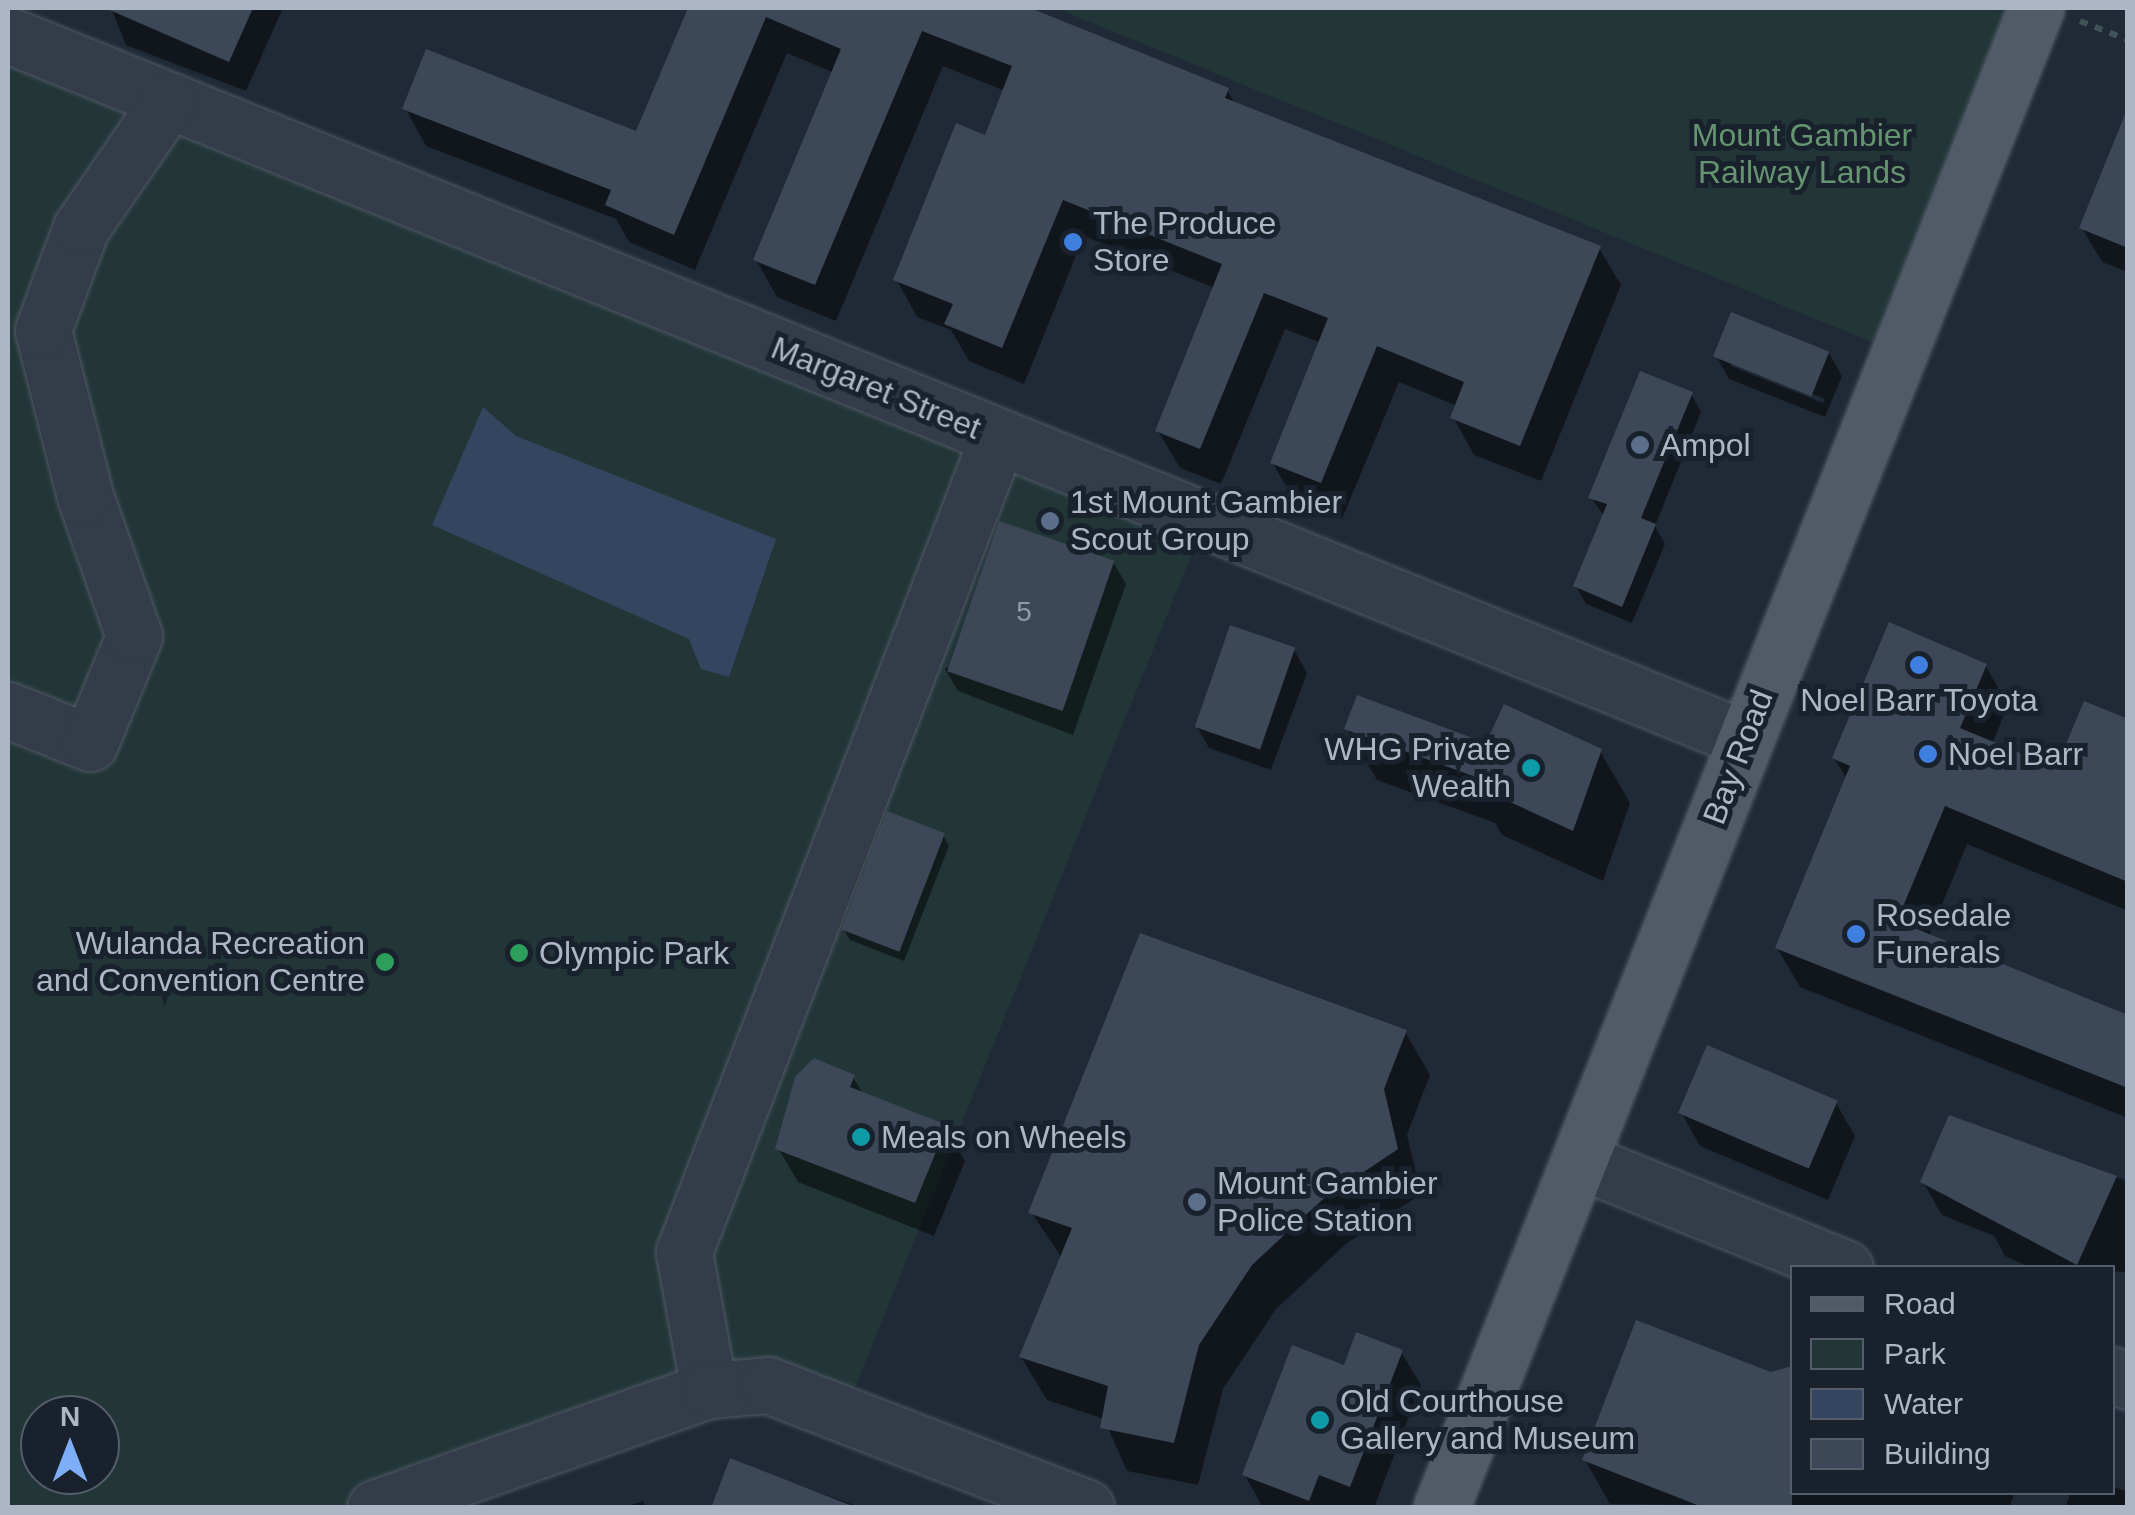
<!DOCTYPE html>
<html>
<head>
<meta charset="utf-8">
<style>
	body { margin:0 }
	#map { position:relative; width:2135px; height:1515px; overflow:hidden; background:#202a37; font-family:Helvetica,sans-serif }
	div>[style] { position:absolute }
	.green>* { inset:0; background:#223638 }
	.water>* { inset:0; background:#33455f }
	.shadow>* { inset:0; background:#0007 }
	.building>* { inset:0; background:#3c4857; transform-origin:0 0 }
	.path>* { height:6px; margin-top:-3px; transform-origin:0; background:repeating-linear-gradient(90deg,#3f5356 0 8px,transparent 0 16px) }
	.roads { filter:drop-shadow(0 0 2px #515965) drop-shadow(0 0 2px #515965) }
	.minor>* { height:55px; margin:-27.5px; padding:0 27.5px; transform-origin:27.5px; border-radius:27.5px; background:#333c48 }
	.major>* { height:55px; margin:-27.5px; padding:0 27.5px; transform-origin:27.5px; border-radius:27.5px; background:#515b68 }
	.dots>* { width:28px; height:28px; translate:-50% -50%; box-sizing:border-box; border:5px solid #19212c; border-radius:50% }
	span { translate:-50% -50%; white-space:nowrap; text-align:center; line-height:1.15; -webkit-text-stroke:10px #19212c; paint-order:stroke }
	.number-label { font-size:28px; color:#919aa9 }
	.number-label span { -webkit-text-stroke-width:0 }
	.park-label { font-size:32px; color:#659570 }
	.poi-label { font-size:32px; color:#adb6c4 }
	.left { translate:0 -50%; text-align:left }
	.right { translate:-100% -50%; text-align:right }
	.street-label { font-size:32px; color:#adb6c4 }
	.frame { position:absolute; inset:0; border:10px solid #adb6c4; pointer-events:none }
	.legend { position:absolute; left:1790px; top:1265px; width:325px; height:230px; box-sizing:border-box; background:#19212c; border:2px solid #545d69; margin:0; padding:12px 18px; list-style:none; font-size:30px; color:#adb6c4 }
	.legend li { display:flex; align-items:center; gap:20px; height:50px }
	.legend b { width:50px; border:2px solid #545d69 }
	.north { position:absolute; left:20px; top:1395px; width:100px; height:100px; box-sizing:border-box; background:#19212c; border:2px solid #545d69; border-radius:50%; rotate:0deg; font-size:28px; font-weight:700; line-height:40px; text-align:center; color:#adb6c4 }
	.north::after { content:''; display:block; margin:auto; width:35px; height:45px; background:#7faef8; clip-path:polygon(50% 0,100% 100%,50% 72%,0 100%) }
</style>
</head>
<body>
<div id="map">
	<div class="green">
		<div style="clip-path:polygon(1056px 8px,2021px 8px,1882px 346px)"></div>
		<div style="clip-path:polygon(evenodd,8px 36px,1205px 521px,845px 1412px,768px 1385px,375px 1507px,8px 1507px,8px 36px,40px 1415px,100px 1415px,100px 1475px,40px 1475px,40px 1415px)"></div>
	</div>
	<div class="water">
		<div style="clip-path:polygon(483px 407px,516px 436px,776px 539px,729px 677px,701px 669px,689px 639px,432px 525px)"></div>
	</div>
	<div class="shadow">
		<div style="clip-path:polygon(111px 8px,283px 8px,246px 91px,126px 45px)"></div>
		<div style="clip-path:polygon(691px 8px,1025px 8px,1227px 90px,1235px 104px,1599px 248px,1621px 285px,1541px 481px,1474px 455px,1453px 417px,1457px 406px,1399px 382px,1342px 519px,1294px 500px,1272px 462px,1321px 343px,1285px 329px,1221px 484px,1180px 468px,1158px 431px,1215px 288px,1084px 236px,1024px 384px,969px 361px,951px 330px,917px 317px,896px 279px,987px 138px,1005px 91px,943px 66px,836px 321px,777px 297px,756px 260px,834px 73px,787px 53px,695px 270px,629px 242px,616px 219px,426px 146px,405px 108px,637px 134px)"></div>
		<div style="clip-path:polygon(2128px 170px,2128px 272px,2102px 262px,2082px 228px)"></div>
		<div style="clip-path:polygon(evenodd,1829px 353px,1842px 376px,1825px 417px,1729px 379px,1716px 356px,1829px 353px,1731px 361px,1825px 399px,1823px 403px,1731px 366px,1731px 361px)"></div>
		<div style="clip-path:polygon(1691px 394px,1701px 412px,1655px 526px,1665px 544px,1632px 623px,1586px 604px,1576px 586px,1605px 517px,1591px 498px)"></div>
		<div style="clip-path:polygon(1113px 562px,1126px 584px,1073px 735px,958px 691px,945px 669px)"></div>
		<div style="clip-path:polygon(1294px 650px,1307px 673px,1271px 770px,1209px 748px,1196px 725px)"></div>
		<div style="clip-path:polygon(1986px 666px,2008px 705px,1992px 744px,2057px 771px,2128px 722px,2128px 911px,1967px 844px,1929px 936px,2128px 1017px,2128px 1118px,1800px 987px,1777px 948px,1847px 779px,1834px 758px)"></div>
		<div style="clip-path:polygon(1347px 728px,1600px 751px,1630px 803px,1603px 881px,1502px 835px,1495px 823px,1377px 780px)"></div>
		<div style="clip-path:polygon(943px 835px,949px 846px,904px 961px,850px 940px,844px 930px)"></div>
		<div style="clip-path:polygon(1405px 1032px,1430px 1075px,1407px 1135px,1421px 1194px,1347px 1243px,1276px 1309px,1223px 1389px,1198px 1485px,1127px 1471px,1104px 1419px,1047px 1400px,1021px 1357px,1062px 1258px,1031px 1212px)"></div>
		<div style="clip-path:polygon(853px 1077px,864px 1095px,945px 1127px,965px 1161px,934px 1236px,798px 1182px,778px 1148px)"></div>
		<div style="clip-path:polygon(1836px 1103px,1855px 1136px,1828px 1200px,1700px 1146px,1681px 1112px)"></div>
		<div style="clip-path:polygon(1951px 1118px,2128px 1181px,2128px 1272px,2031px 1268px,2005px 1256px,1994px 1236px,1942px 1215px,1923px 1182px)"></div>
		<div style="clip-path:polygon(1401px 1352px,1421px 1385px,1374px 1508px,1263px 1508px,1245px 1475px,1345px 1368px)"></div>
		<div style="clip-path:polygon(1792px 1369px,1792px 1492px,2015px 1492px,2009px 1508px,1610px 1504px,1585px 1460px)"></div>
		<div style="clip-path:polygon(732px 1461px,862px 1508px,717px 1508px)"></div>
		<div style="clip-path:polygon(2112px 1486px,2128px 1492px,2128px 1508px,2065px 1508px,2071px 1492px)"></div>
		<div style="clip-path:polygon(643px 1501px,647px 1508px,621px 1508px)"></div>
	</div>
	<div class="building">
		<div style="clip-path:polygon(105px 8px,253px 8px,229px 62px)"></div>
		<div style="clip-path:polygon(688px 8px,1030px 8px,1229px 88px,1225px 98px,1601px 246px,1520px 446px,1450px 418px,1464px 382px,1377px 346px,1321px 483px,1270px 463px,1328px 318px,1264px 293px,1200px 449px,1155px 431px,1222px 264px,1063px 200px,1002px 348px,944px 324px,953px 304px,893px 280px,956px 123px,985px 135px,1012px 66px,922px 31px,815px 285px,753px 260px,841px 49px,766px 17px,674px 235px,605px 205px,611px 190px,402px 109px,426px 49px,636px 131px)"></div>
		<div style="clip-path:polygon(2126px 112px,2128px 112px,2128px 248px,2079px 228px)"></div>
		<div style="left:1731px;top:312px;width:106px;height:48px;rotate:22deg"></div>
		<div style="clip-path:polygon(1640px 371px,1693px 392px,1641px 518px,1656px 524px,1622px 607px,1573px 586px,1607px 504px,1588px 498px)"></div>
		<div style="left:999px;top:521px;width:122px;height:159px;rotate:19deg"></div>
		<div style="clip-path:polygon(1889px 622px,1987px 664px,1960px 728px,2056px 768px,2084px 701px,2128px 719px,2128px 882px,1945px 806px,1897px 921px,2128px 1015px,2128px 1088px,1775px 948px,1850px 766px,1832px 758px)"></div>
		<div style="left:1230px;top:625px;width:69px;height:108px;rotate:19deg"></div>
		<div style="clip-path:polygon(1357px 695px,1486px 743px,1504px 704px,1602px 749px,1573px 831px,1469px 783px,1473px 776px,1344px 729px)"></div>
		<div style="left:887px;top:811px;width:62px;height:127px;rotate:21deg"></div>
		<div style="clip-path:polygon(1140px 933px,1407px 1030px,1384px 1089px,1398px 1149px,1322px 1200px,1252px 1265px,1199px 1345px,1174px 1443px,1100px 1428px,1108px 1386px,1019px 1357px,1072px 1228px,1028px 1213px)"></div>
		<div style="left:1707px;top:1045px;width:142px;height:74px;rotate:23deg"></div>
		<div style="clip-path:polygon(814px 1058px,855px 1075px,850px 1087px,947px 1125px,915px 1203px,775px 1149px,795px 1077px)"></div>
		<div style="clip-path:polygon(1949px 1115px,2117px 1176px,2077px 1265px,1920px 1182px)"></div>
		<div style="clip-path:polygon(1636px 1320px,1771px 1372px,1792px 1366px,1792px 1508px,1705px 1508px,1582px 1460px)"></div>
		<div style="clip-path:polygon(1356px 1332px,1403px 1350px,1350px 1487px,1319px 1475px,1309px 1501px,1242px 1475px,1292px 1345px,1344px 1365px)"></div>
		<div style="clip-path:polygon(730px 1458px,850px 1505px,849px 1508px,711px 1508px)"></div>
	</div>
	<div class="path">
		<div style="left:2080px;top:21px;width:52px;rotate:21.6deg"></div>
	</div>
	<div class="roads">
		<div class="minor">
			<div style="left:8px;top:35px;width:1874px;rotate:22.06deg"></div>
			<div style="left:8px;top:710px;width:88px;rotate:21.9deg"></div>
			<div style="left:90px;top:743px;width:116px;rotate:-67.6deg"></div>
			<div style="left:134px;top:636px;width:148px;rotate:-109.3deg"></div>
			<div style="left:85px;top:496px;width:171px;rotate:-104.2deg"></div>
			<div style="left:43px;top:330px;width:109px;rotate:-69.6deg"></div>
			<div style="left:81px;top:228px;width:155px;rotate:-55.5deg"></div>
			<div style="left:1581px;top:1161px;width:285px;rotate:22.1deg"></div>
			<div style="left:2112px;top:1375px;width:17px;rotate:21deg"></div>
			<div style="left:709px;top:1390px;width:140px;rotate:-100.3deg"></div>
			<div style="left:684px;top:1252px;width:873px;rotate:-68.93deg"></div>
			<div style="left:375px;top:1508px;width:354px;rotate:-19.5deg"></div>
			<div style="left:709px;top:1390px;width:59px;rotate:-4.8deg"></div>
			<div style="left:768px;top:1385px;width:341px;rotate:21.1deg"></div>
		</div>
		<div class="major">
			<div style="left:1441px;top:1508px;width:1614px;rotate:-68.36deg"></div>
		</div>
	</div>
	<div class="dots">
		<div style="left:1073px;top:242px;background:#3f7fe0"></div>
		<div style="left:1640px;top:445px;background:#5c6f8a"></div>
		<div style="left:1050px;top:521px;background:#5c6f8a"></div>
		<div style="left:1919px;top:665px;background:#3f7fe0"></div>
		<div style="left:1928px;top:754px;background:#3f7fe0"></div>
		<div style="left:1531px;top:768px;background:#0f9aa8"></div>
		<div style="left:1856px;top:934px;background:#3f7fe0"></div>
		<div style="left:519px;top:953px;background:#2e9e5b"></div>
		<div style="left:385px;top:962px;background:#2e9e5b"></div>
		<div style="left:861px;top:1137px;background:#0f9aa8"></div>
		<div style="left:1197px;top:1202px;background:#5c6f8a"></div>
		<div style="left:1320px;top:1420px;background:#0f9aa8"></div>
	</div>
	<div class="number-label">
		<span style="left:1024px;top:612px">5</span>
	</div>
	<div class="park-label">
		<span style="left:1802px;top:154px">Mount Gambier<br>Railway Lands</span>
	</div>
	<div class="poi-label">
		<span class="left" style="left:1093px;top:242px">The Produce<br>Store</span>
		<span class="left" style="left:1660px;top:445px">Ampol</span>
		<span class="left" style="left:1070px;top:521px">1st Mount Gambier<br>Scout Group</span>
		<span style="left:1919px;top:700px">Noel Barr Toyota</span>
		<span class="right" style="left:1511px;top:768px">WHG Private<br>Wealth</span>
		<span class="left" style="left:1948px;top:754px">Noel Barr</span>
		<span class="left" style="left:1876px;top:934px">Rosedale<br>Funerals</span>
		<span class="right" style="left:365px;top:962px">Wulanda Recreation<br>and Convention Centre</span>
		<span class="left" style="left:539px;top:953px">Olympic Park</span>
		<span class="left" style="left:881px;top:1137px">Meals on Wheels</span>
		<span class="left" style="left:1217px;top:1202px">Mount Gambier<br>Police Station</span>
		<span class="left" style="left:1340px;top:1420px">Old Courthouse<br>Gallery and Museum</span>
	</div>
	<div class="street-label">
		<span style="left:876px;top:388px;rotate:22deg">Margaret Street</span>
		<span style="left:1738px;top:757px;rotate:-69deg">Bay Road</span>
	</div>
	<div class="frame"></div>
	<ul class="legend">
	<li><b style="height:12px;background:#515b68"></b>Road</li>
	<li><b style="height:28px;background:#223638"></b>Park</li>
	<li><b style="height:28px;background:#33455f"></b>Water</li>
	<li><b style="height:28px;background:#3c4857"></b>Building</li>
	</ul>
	<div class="north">N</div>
</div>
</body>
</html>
